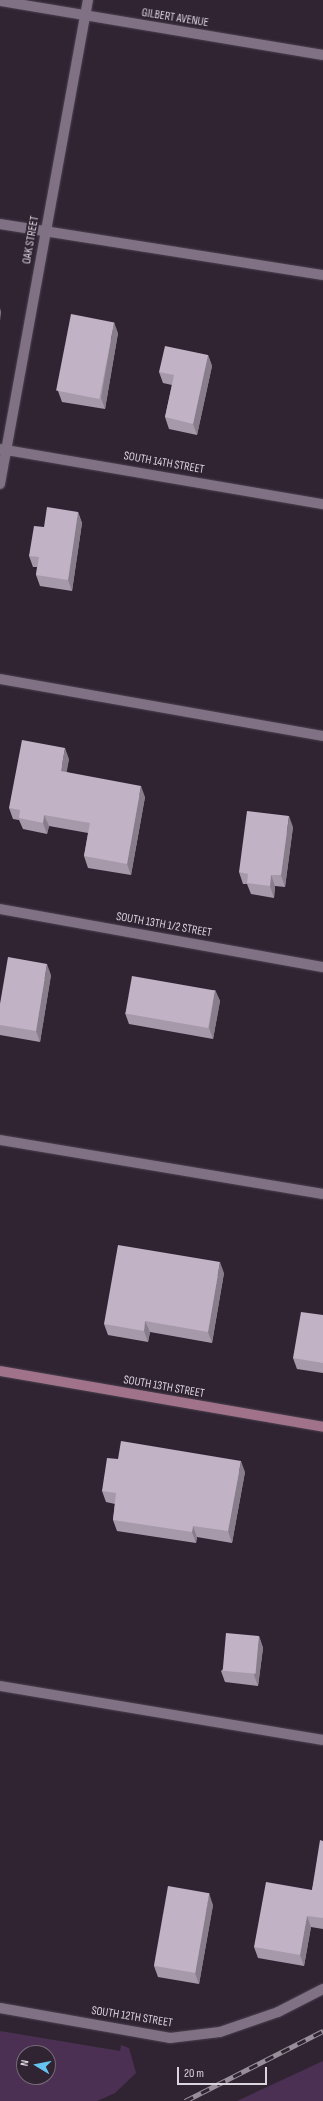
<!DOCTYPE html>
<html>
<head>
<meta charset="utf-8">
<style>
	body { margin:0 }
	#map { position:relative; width:323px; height:2101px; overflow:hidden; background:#302433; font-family:"Sofia Sans Condensed",sans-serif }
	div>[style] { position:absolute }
	.green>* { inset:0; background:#4b3053 }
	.roads { filter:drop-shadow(0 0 1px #4b414e) drop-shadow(0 0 1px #4b414e) }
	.service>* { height:10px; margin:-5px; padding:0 5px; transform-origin:5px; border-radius:5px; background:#807284 }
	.minor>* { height:10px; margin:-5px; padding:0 5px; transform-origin:5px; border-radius:5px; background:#807284 }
	.secondary>* { height:10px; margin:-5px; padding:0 5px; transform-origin:5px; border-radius:5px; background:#a1738a }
	.rail>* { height:4.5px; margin-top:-2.25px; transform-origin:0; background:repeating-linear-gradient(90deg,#302433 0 9px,#988e9a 0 18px); box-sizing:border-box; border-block:1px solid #988e9a }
	.wall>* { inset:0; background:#a699aa }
	.shaded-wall>* { inset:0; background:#877d8b }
	.building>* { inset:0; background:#c1b2c6; transform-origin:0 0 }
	span { translate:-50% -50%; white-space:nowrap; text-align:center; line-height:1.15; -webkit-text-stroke:4px #302433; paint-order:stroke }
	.street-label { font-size:12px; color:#dcd4de }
	.north { position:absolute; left:16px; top:2045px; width:40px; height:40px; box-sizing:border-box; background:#302433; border:1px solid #756a77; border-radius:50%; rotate:280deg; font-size:11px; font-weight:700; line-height:16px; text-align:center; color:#dcd4de }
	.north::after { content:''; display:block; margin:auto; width:14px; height:18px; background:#67c4f0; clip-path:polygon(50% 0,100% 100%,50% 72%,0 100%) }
	.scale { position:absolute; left:177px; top:2067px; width:90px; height:18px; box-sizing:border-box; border:2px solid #dcd4de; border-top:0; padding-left:5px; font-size:12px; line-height:14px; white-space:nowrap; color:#dcd4de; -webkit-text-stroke:3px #302433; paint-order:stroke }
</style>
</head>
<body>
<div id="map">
	<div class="green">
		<div style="clip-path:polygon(evenodd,0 2031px,120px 2051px,121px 2045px,129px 2048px,136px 2073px,115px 2093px,97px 2101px,0 2101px,0 2031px,24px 2053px,48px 2053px,48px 2077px,24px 2077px,24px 2053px)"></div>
		<div style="clip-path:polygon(323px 2061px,323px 2101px,237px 2101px)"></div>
	</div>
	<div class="roads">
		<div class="service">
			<div style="left:0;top:224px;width:327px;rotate:9deg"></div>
			<div style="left:0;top:679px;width:328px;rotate:10deg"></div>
			<div style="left:0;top:1140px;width:327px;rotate:9.5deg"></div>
			<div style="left:0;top:1686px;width:327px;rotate:9.5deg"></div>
		</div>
		<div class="minor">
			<div style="left:0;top:1px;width:327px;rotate:9.5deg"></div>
			<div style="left:0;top:449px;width:328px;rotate:9.7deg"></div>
			<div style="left:0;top:484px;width:492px;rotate:-79.7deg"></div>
			<div style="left:0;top:909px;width:328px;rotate:10.2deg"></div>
			<div style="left:0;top:2008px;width:173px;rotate:10deg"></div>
			<div style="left:170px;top:2038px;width:50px;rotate:-6.8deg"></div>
			<div style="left:220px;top:2032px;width:61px;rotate:-19deg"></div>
			<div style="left:278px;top:2012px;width:51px;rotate:-27.1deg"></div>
		</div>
		<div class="secondary">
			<div style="left:0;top:1371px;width:328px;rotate:9.8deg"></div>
		</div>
	</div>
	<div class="rail">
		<div style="left:185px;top:2101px;width:155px;rotate:-26.9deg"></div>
	</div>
	<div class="wall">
		<div style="clip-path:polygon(118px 333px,105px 409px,62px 402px,58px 391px)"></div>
		<div style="clip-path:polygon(208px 355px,212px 366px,197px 435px,169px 429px,165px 417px,172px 385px,163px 383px,159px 372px)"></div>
		<div style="clip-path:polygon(78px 512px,82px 523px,72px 591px,40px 586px,36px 575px,37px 567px,33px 567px,29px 556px,44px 527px)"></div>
		<div style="clip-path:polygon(69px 759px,66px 772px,145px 797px,131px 875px,88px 868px,84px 856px,88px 833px,49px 826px,47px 834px,23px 829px,19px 820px,13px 819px,9px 808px)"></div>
		<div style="clip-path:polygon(293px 827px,285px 887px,275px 886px,274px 898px,251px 894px,247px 884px,243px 884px,239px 872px)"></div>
		<div style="clip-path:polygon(51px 975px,40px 1042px,0 1035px,0 1004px)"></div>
		<div style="clip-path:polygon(215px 990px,220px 1001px,213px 1039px,129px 1024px,125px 1013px)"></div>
		<div style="clip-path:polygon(224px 1273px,212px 1343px,150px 1332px,148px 1342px,108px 1335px,104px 1324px)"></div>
		<div style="clip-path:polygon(323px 1315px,323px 1373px,297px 1369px,293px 1358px)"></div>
		<div style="clip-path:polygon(118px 1459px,245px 1472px,232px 1543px,197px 1537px,196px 1543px,117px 1531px,113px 1520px,115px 1504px,106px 1502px,102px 1491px)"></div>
		<div style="clip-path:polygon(259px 1636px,263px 1648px,258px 1686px,225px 1682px,221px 1671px)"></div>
		<div style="clip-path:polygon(323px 1841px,323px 1929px,311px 1927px,304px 1966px,258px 1958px,254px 1947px,312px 1890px)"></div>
		<div style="clip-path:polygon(213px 1905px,199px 1984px,158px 1977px,154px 1966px)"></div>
	</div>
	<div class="shaded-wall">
		<div style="clip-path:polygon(0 308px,1px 312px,0 321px)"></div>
		<div style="clip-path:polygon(114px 322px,118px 333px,105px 409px,101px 398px)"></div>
		<div style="clip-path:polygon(208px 355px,212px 366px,197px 435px,193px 424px)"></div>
		<div style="clip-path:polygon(78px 512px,82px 523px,72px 591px,68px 580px)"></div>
		<div style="clip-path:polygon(65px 748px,69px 759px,65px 782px,61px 771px)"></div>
		<div style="clip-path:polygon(141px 786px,145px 797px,131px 875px,127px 864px)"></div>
		<div style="clip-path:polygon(44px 815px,49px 826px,47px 834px,43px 823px)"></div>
		<div style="clip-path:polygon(289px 816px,293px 827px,285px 887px,281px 875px)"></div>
		<div style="clip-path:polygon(271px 875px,275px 886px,274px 898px,270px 886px)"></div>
		<div style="clip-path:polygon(47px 964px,51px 975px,40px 1042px,36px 1031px)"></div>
		<div style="clip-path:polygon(215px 990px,220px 1001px,213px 1039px,209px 1028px)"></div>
		<div style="clip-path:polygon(220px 1262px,224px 1273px,212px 1343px,208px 1332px)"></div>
		<div style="clip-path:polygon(145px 1321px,150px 1332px,148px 1342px,144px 1331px)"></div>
		<div style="clip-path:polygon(241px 1461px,245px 1472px,232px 1543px,228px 1531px)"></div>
		<div style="clip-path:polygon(193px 1526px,197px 1537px,196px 1543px,192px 1532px)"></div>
		<div style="clip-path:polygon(259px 1636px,263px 1648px,258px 1686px,254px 1675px)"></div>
		<div style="clip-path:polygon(209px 1893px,213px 1905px,199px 1984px,195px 1973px)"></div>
		<div style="clip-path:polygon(307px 1916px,311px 1927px,304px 1966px,300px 1955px)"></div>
	</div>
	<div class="building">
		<div style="left:71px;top:314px;width:44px;height:78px;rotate:11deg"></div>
		<div style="clip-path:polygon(165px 346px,208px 355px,193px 424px,165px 417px,174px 375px,159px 372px)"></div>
		<div style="clip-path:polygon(47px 507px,78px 512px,68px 580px,36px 575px,39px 557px,29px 556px,34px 526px,44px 527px)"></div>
		<div style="clip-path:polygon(22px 740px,65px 748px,61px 771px,141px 786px,127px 864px,84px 856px,90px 823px,44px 815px,43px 823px,19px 818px,20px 810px,9px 808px)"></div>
		<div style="clip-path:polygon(247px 811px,289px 816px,281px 875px,271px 875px,270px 886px,247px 883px,248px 874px,239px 872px)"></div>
		<div style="clip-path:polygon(8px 957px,47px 964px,36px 1031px,0 1025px,0 1004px)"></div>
		<div style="left:132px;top:976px;width:84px;height:38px;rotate:10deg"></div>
		<div style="clip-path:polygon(118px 1245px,220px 1262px,208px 1332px,145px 1321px,144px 1331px,104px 1324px)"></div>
		<div style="clip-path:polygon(301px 1312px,323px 1315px,323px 1363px,293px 1358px)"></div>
		<div style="clip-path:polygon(121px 1441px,241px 1461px,228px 1531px,193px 1526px,192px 1532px,113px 1520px,116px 1493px,102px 1491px,107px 1458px,118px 1459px)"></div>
		<div style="left:226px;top:1633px;width:33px;height:38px;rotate:5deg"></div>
		<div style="clip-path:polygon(320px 1840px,323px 1841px,323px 1918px,307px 1916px,300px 1955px,254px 1947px,266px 1882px,312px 1890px)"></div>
		<div style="left:168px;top:1886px;width:42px;height:81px;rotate:10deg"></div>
	</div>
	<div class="street-label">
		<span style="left:175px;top:18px;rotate:9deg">GILBERT AVENUE</span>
		<span style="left:31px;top:240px;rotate:-80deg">OAK STREET</span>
		<span style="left:164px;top:463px;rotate:10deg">SOUTH 14TH STREET</span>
		<span style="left:164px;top:925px;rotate:10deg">SOUTH 13TH 1/2 STREET</span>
		<span style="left:164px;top:1387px;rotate:10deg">SOUTH 13TH STREET</span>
		<span style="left:132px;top:2017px;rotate:9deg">SOUTH 12TH STREET</span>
	</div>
	<div class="north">N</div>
	<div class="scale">20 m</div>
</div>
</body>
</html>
